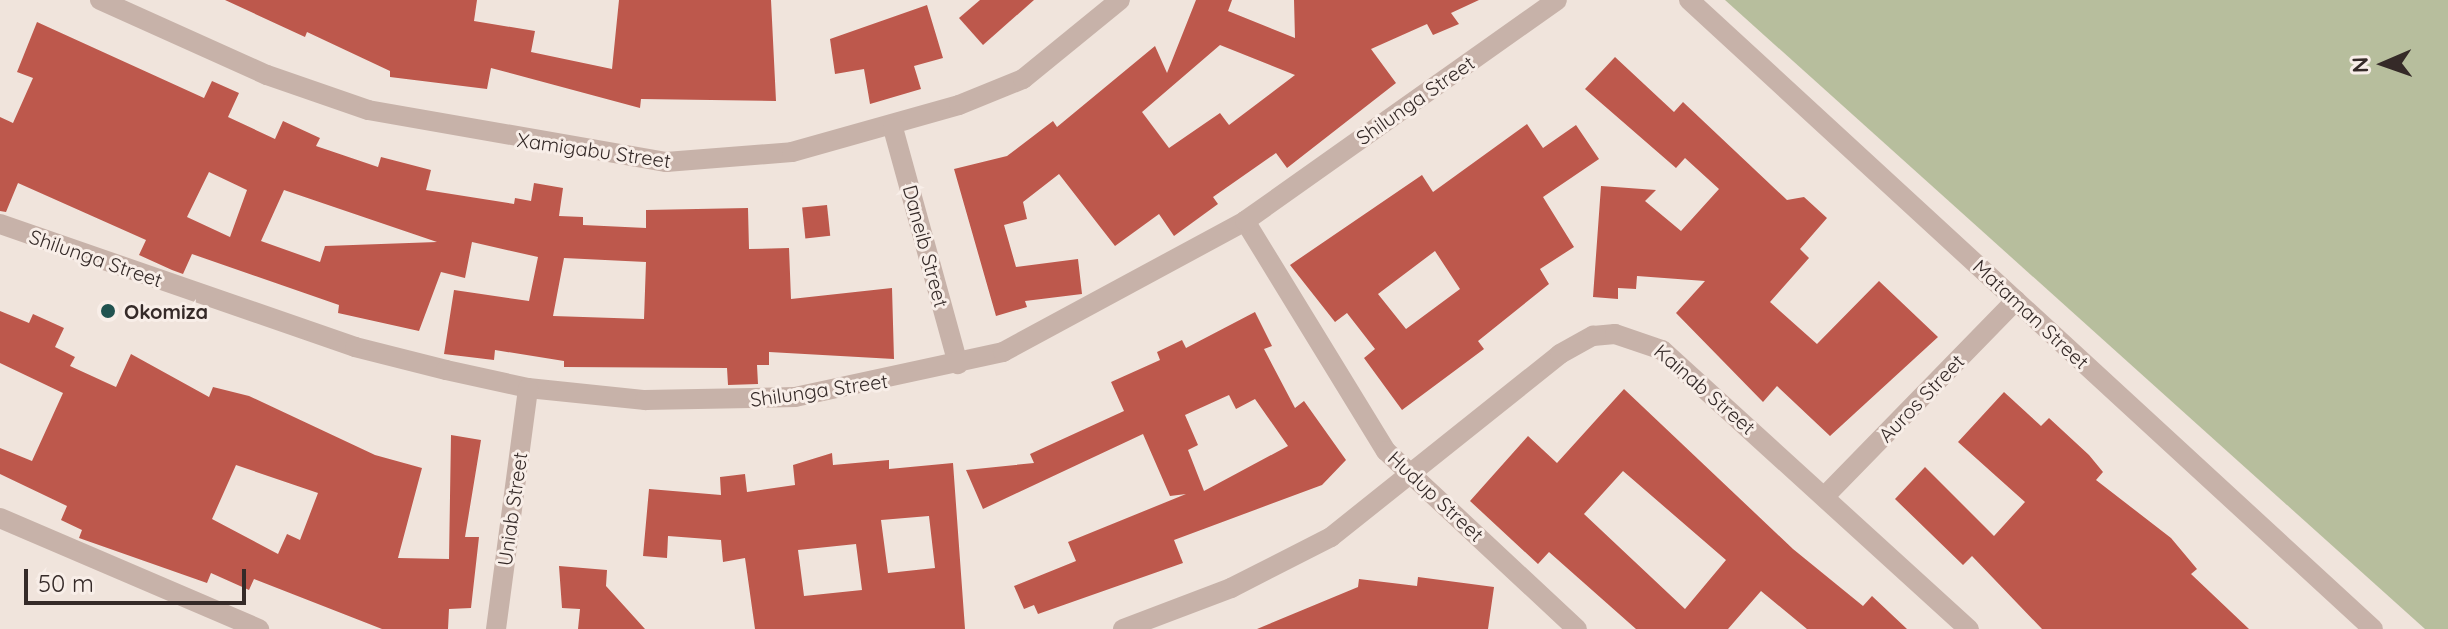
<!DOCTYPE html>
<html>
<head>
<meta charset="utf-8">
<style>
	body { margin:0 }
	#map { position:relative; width:2448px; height:629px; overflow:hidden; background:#f0e4dc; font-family:Quicksand,sans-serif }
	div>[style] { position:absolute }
	.green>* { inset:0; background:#b7be9d }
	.building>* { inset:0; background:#bd584c; transform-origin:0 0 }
	.street>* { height:20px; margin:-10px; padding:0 10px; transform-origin:10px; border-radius:10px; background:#c7b2a9 }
	.dots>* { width:22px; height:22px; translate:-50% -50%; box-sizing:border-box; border:4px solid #f8eee8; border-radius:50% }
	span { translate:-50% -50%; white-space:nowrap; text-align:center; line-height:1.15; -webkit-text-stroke:6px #f8eee8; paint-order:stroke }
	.street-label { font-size:20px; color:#352a28 }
	.poi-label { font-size:20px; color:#352a28; font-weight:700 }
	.left { translate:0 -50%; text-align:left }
	.north { position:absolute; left:2344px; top:24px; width:80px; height:80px; -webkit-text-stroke:6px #f8eee8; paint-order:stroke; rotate:268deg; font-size:22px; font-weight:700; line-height:32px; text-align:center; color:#352a28 }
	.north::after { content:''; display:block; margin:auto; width:28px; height:36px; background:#352a28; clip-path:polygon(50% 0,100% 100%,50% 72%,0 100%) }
	.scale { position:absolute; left:24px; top:569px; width:222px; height:36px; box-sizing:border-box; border:4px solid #352a28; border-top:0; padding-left:10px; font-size:24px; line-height:28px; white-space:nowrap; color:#352a28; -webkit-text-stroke:6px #f8eee8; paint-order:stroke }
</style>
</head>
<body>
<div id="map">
	<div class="green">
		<div style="clip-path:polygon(1725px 0,2448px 0,2448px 629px,2425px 629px)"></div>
	</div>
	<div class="building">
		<div style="clip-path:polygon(225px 0,477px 0,474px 21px,535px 31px,531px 52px,612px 69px,619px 0,771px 0,776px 101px,641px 99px,640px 108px,491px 68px,487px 89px,390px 77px,390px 71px,307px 32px,305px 37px)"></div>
		<div style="clip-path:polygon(980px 0,1034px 0,983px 45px,959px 18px)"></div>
		<div style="clip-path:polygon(evenodd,1196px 0,1232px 0,1228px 11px,1295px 38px,1294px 0,1479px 0,1451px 13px,1459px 24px,1433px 35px,1427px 24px,1371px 49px,1396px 83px,1287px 168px,1276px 153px,1213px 197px,1218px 204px,1174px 236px,1159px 214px,1115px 246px,1059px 174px,1023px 202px,1027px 219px,1004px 225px,1016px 267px,1078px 259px,1082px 294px,1025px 301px,1027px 307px,996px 316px,954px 169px,1007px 156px,1053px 121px,1057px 127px,1155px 46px,1167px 73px,1196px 0,1220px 45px,1295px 75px,1229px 125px,1220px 113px,1169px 148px,1142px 112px,1220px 45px)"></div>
		<div style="clip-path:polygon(927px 5px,943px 58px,914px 66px,921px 89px,870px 104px,864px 69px,835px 74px,830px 39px)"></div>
		<div style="clip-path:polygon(evenodd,37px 22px,204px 98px,212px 81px,239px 93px,228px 117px,275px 139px,283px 121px,320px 138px,316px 146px,378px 167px,381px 157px,431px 170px,426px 190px,514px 204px,515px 198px,531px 201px,534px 183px,563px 188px,559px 216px,583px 217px,583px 225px,646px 228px,646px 210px,748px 208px,749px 249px,789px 248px,791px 299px,892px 288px,894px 359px,769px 352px,769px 365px,757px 365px,758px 384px,728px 385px,727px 368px,564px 367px,564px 361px,495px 350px,494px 360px,444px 354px,454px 290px,529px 301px,538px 257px,472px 242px,465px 278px,441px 272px,419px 331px,338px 313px,339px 305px,192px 254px,183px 274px,172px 270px,139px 255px,146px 240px,18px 183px,6px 212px,0 211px,0 117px,13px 123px,33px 78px,17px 72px,37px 22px,209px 172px,247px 190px,230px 237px,187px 217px,209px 172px,37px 22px,284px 190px,437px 242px,325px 246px,320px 262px,261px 241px,284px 190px,37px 22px,564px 258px,646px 262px,644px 319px,553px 316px,564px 258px)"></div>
		<div style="clip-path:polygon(1615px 57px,1674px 112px,1683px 102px,1787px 200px,1804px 197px,1827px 218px,1800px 249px,1809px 258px,1770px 302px,1817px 344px,1879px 281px,1938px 337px,1830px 436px,1777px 386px,1763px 402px,1676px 313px,1705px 281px,1637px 276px,1636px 289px,1618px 288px,1618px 299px,1593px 297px,1601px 186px,1656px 190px,1645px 201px,1681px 231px,1719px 189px,1685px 158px,1676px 168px,1585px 89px)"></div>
		<div style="clip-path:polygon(evenodd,1527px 124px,1543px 148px,1576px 125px,1599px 159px,1543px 197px,1574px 247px,1540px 269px,1549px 284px,1478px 341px,1484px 349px,1402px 410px,1364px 358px,1375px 349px,1347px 313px,1335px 322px,1290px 265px,1422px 175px,1433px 192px,1527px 124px,1435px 251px,1460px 289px,1406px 329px,1378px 294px,1435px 251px)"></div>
		<div style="left:827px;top:205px;width:31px;height:25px;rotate:84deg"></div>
		<div style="clip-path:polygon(evenodd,0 311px,29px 323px,33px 314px,64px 328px,55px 347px,75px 357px,70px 366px,116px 387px,131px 354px,209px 397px,213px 387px,249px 396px,375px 455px,422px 468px,398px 558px,449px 559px,451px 435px,481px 440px,465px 537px,479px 537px,471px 608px,449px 609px,448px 629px,382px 629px,254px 579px,249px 590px,211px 573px,207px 583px,79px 538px,82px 530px,61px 520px,67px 506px,0 474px,0 448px,32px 461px,63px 393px,0 363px,0 311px,236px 465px,318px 493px,300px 540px,287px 534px,278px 554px,212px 519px,236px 465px)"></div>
		<div style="clip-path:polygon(evenodd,1255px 312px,1272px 346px,1264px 349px,1295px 408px,1304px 401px,1346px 460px,1322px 485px,1174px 540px,1183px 563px,1038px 614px,1034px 605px,1024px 609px,1014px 586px,1076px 561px,1068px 542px,1186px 494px,1170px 496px,1143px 434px,983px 509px,966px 470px,1034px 463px,1030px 454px,1124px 411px,1111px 382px,1160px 360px,1157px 352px,1182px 340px,1186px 348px,1255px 312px,1229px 395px,1236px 409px,1255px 399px,1288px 446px,1204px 491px,1188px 450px,1198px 445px,1185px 415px,1229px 395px)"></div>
		<div style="clip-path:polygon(evenodd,1624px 389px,1793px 549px,1863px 606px,1872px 596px,1907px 629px,1807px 629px,1761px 591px,1728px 629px,1636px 629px,1549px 552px,1538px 564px,1470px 501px,1528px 436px,1557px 463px,1624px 389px,1623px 471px,1726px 560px,1685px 609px,1584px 514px,1623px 471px)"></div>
		<div style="clip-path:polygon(2004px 392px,2041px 426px,2049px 418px,2089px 455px,2103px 472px,2096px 480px,2171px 538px,2197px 569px,2191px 574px,2249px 629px,2042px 629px,1972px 556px,1963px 565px,1895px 499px,1925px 467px,1994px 536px,2025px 502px,1958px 442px)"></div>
		<div style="clip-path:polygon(evenodd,832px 453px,833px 465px,889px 460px,889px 469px,953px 463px,965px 629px,755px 629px,745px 558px,723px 562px,721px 540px,668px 536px,667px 558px,643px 556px,649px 489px,721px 495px,720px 477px,745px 474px,747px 492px,795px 485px,793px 465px,832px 453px,929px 516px,935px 568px,888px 573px,881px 520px,929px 516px,832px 453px,856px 544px,862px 590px,804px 596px,798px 550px,856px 544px)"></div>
		<div style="clip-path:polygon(559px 566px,607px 570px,606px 586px,645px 629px,578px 629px,580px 609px,562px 608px)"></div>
		<div style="clip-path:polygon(1418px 577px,1494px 587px,1488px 629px,1257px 629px,1358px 587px,1359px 579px,1417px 586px)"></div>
	</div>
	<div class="street">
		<div style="left:100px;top:0;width:183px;rotate:24.2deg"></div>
		<div style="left:267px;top:75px;width:107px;rotate:19.1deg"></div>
		<div style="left:368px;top:110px;width:303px;rotate:9.9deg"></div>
		<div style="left:666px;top:162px;width:126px;rotate:-4.5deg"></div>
		<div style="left:792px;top:152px;width:173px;rotate:-15.7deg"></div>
		<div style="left:959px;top:105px;width:69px;rotate:-22.1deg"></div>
		<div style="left:1023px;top:79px;width:125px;rotate:-39.2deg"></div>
		<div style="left:1689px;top:0;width:929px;rotate:42.6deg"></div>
		<div style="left:893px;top:128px;width:245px;rotate:74.6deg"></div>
		<div style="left:1245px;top:221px;width:270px;rotate:58.5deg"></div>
		<div style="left:1386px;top:451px;width:261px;rotate:43deg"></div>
		<div style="left:0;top:224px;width:376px;rotate:19.1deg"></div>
		<div style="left:355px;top:347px;width:94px;rotate:14.2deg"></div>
		<div style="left:446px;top:370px;width:84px;rotate:12.4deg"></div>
		<div style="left:528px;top:388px;width:118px;rotate:5.9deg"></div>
		<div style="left:645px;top:400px;width:150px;rotate:-1.1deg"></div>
		<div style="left:795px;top:397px;width:213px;rotate:-12.2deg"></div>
		<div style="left:1003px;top:352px;width:275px;rotate:-28.4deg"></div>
		<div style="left:1245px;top:221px;width:382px;rotate:-35.3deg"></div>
		<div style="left:1826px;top:495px;width:272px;rotate:-45.7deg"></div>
		<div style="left:0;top:518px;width:282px;rotate:23.2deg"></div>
		<div style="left:496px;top:629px;width:243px;rotate:-82.4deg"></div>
		<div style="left:1123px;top:629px;width:116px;rotate:-20.8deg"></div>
		<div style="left:1231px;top:588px;width:112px;rotate:-27deg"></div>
		<div style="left:1331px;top:537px;width:293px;rotate:-38.6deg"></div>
		<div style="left:1560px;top:354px;width:38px;rotate:-29deg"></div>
		<div style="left:1593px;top:336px;width:22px;rotate:-5deg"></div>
		<div style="left:1615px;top:334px;width:50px;rotate:18.8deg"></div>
		<div style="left:1662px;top:350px;width:415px;rotate:42.3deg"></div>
	</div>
	<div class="dots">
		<div style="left:108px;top:311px;background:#215350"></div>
	</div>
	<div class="street-label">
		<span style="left:1415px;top:100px;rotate:-35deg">Shilunga Street</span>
		<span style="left:594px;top:150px;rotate:8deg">Xamigabu Street</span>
		<span style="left:926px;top:246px;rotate:75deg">Daneib Street</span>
		<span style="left:96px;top:258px;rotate:19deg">Shilunga Street</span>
		<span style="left:2031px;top:314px;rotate:43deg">Mataman Street</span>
		<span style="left:1705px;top:389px;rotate:41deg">Kainab Street</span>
		<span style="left:819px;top:390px;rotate:-8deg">Shilunga Street</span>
		<span style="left:1921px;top:398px;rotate:-46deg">Auros Street</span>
		<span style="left:1436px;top:496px;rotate:43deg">Hudup Street</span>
		<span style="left:512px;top:509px;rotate:-82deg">Uniab Street</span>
	</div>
	<div class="poi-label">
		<span class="left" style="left:124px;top:311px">Okomiza</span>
	</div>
	<div class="north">N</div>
	<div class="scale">50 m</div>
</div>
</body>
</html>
